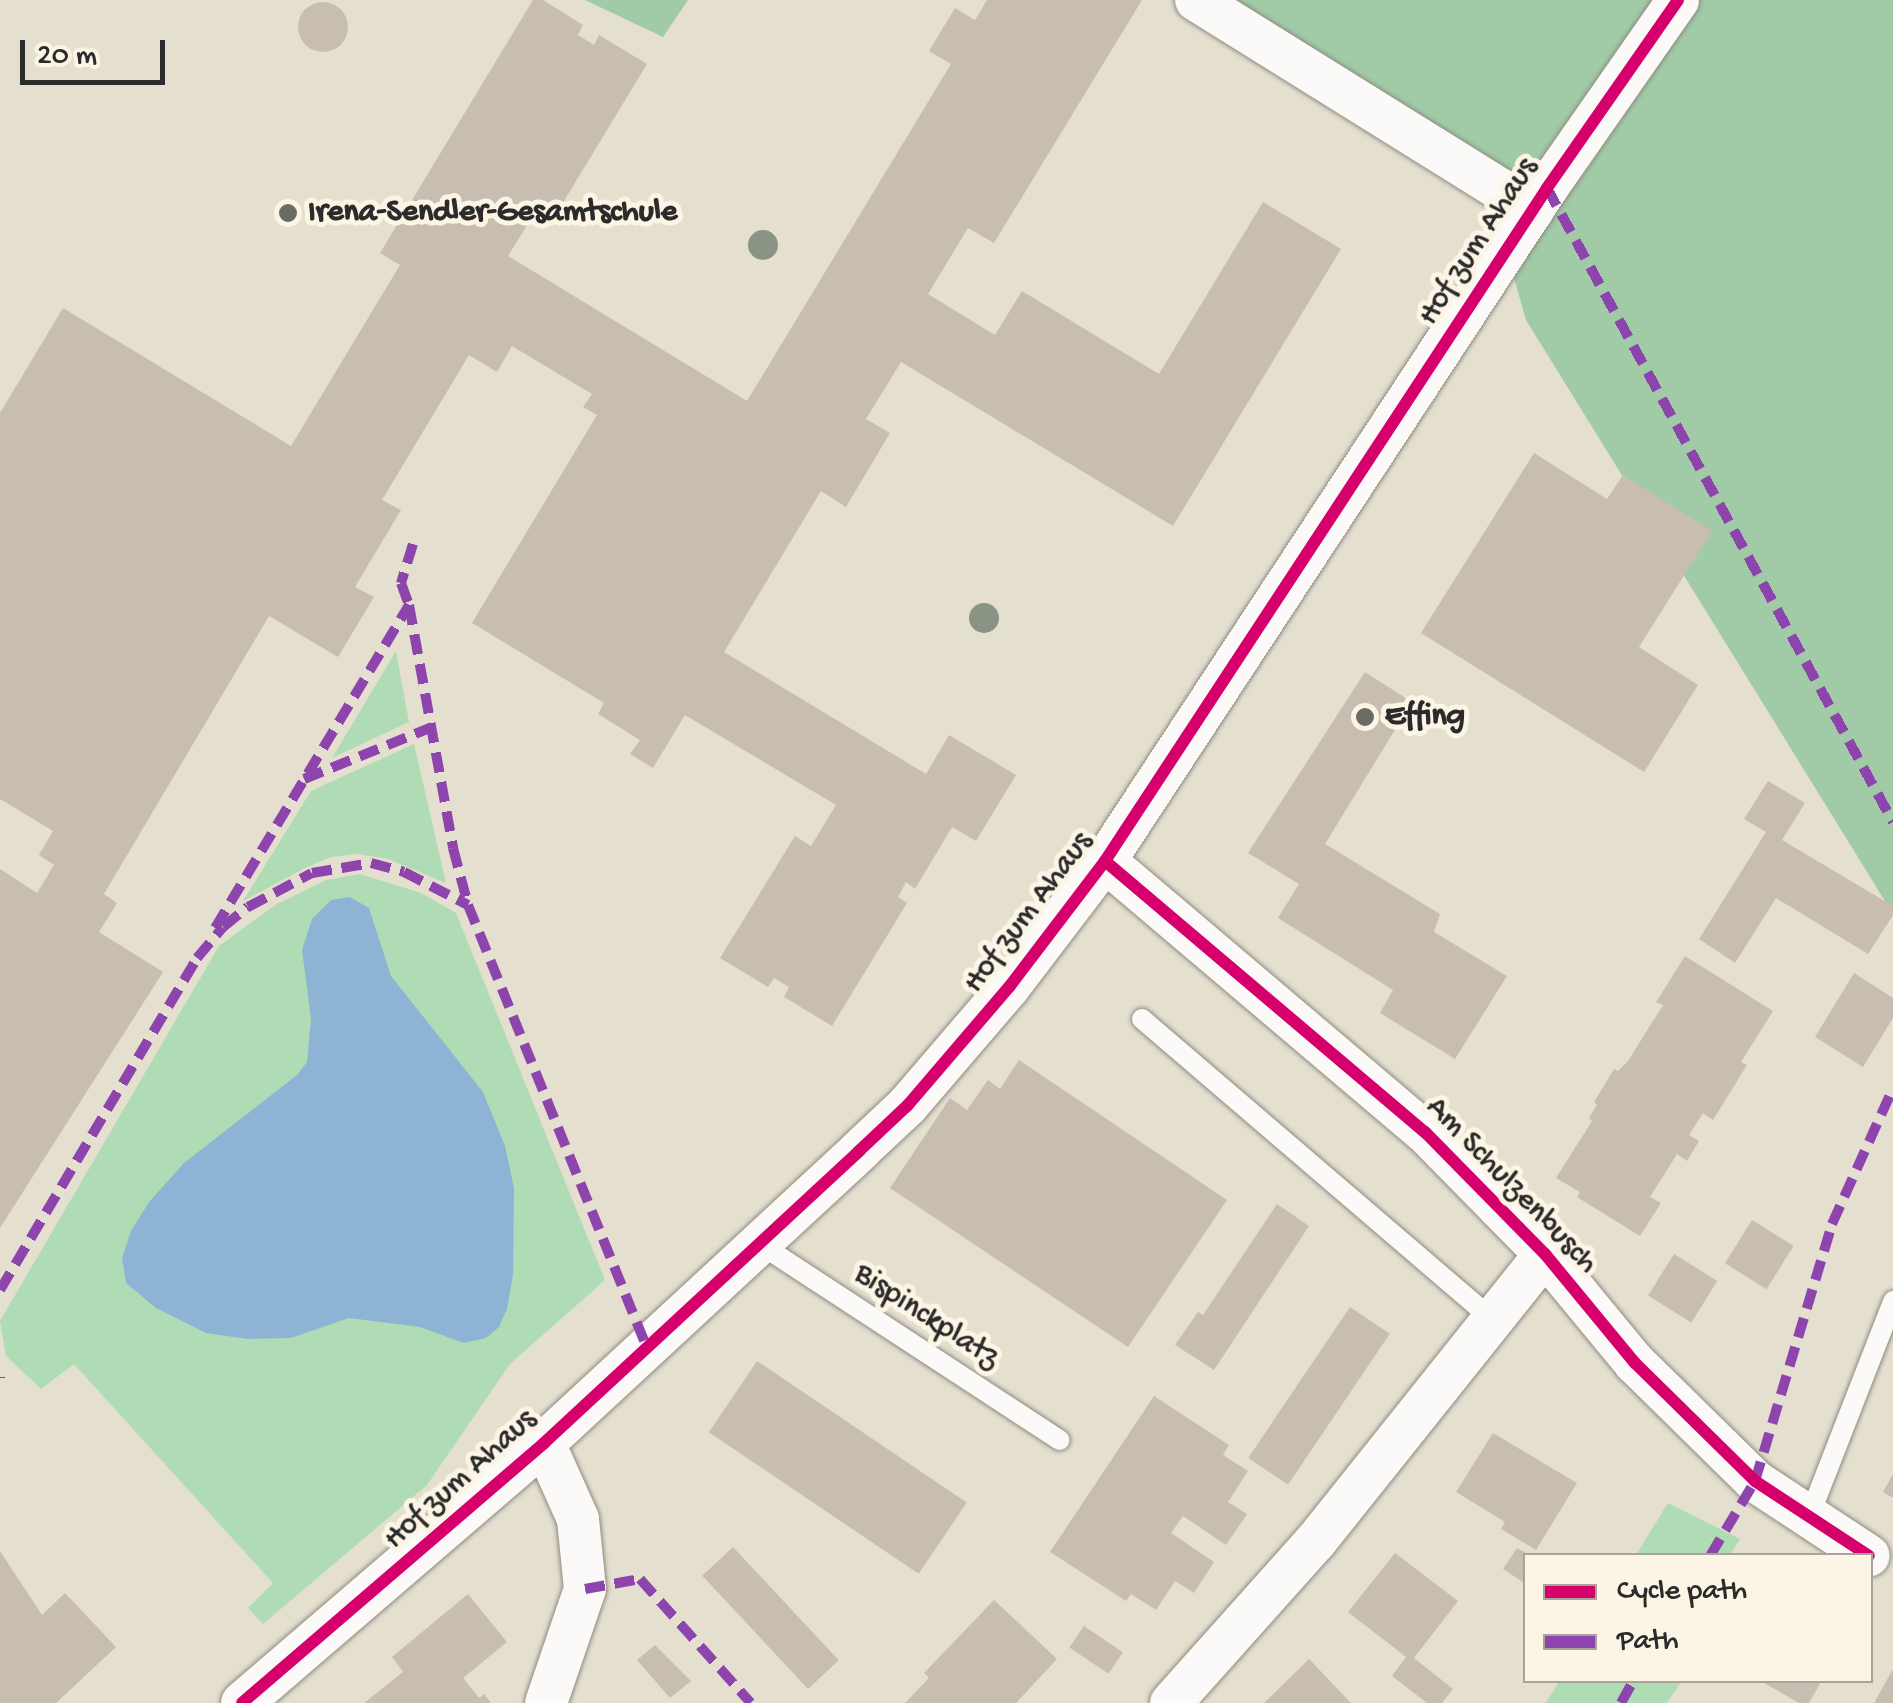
<!DOCTYPE html>
<html>
<head>
<meta charset="utf-8">
<style>
	body { margin:0 }
	#map { position:relative; width:1893px; height:1703px; overflow:hidden; background:#e4dfce; font-family:"Gochi Hand",sans-serif }
	div>[style] { position:absolute }
	.green>* { inset:0; background:#afdcb4 }
	.forest>* { inset:0; background:#a1cba6 }
	.water>* { inset:0; background:#8eb4d5 }
	.building>* { inset:0; background:#c8bdb1; transform-origin:0 0 }
	.round { border-radius:50% }
	.roads { filter:drop-shadow(0 0 2px #8d8b82) drop-shadow(0 0 2px #8d8b82) }
	.lane>* { height:20px; margin:-10px; padding:0 10px; transform-origin:10px; border-radius:10px; background:#fbfaf8 }
	.street>* { height:42px; margin:-21px; padding:0 21px; transform-origin:21px; border-radius:21px; background:#fbfaf8 }
	.quiet>* { height:10px; margin-top:-5px; transform-origin:0; background:repeating-linear-gradient(90deg,#8e44ad 0 20px,transparent 0 30px) }
	.cycleway>* { height:12px; margin:-6px; padding:0 6px; transform-origin:6px; border-radius:6px; background:#d6006c }
	.trees>* { width:30px; height:30px; margin:-15px; border-radius:50%; background:#8a9484 }
	.dots>* { width:28px; height:28px; translate:-50% -50%; box-sizing:border-box; border:5px solid #fcf5e5; border-radius:50% }
	span { translate:-50% -50%; white-space:nowrap; text-align:center; line-height:1.15; -webkit-text-stroke:10px #fcf5e5; paint-order:stroke }
	.poi-label { font-size:32px; color:#2b2b2b; font-weight:700 }
	.left { translate:0 -50%; text-align:left }
	.street-label { font-size:32px; color:#2b2b2b }
	.legend { position:absolute; left:1523px; top:1553px; width:350px; height:130px; box-sizing:border-box; background:#fcf5e5; border:2px solid #a8a49b; margin:0; padding:12px 18px; list-style:none; font-size:30px; color:#2b2b2b }
	.legend li { display:flex; align-items:center; gap:20px; height:50px }
	.legend b { width:50px; border:2px solid #a8a49b }
	.scale { position:absolute; left:20px; top:40px; width:145px; height:45px; box-sizing:border-box; border:5px solid #2b2b2b; border-top:0; padding-left:12px; font-size:30px; line-height:35px; white-space:nowrap; color:#2b2b2b; -webkit-text-stroke:8px #fcf5e5; paint-order:stroke }
</style>
</head>
<body>
<div id="map">
	<div class="green">
		<div style="clip-path:polygon(396px 651px,409px 722px,332px 758px)"></div>
		<div style="clip-path:polygon(414px 744px,446px 883px,388px 859px,357px 854px,331px 857px,303px 869px,243px 901px,311px 791px)"></div>
		<div style="clip-path:polygon(360px 874px,421px 893px,456px 913px,605px 1280px,510px 1364px,427px 1485px,263px 1624px,248px 1608px,273px 1583px,74px 1364px,41px 1389px,6px 1356px,0 1321px,219px 946px,275px 905px,326px 880px)"></div>
		<div style="clip-path:polygon(1668px 1503px,1740px 1539px,1730px 1555px,1636px 1555px)"></div>
		<div style="clip-path:polygon(1560px 1680px,1682px 1680px,1682px 1681px,1667px 1703px,1546px 1703px)"></div>
	</div>
	<div class="forest">
		<div style="clip-path:polygon(585px 0,688px 0,663px 37px)"></div>
		<div style="clip-path:polygon(1222px 0,1893px 0,1893px 914px,1526px 320px,1491px 198px)"></div>
	</div>
	<div class="water">
		<div style="clip-path:polygon(350px 897px,369px 908px,391px 976px,483px 1092px,505px 1146px,514px 1188px,513px 1275px,507px 1309px,499px 1327px,486px 1338px,464px 1343px,420px 1327px,349px 1318px,291px 1338px,248px 1339px,206px 1333px,156px 1308px,126px 1283px,122px 1258px,131px 1231px,149px 1202px,184px 1163px,297px 1075px,307px 1062px,311px 1019px,302px 950px,312px 919px,331px 900px)"></div>
	</div>
	<div class="building">
		<div style="clip-path:polygon(533px 0,543px 0,583px 25px,578px 35px,594px 45px,599px 35px,647px 64px,550px 224px,534px 214px,508px 256px,747px 401px,951px 64px,929px 51px,955px 8px,975px 20px,987px 0,1142px 0,994px 243px,968px 228px,928px 294px,995px 335px,1022px 291px,1159px 374px,1263px 202px,1341px 249px,1173px 526px,901px 362px,866px 419px,890px 433px,846px 507px,821px 491px,724px 652px,926px 774px,949px 735px,1016px 775px,976px 841px,952px 827px,915px 889px,906px 882px,898px 897px,907px 903px,832px 1026px,784px 997px,789px 987px,774px 978px,768px 987px,720px 958px,795px 836px,811px 846px,836px 805px,685px 715px,653px 768px,630px 754px,640px 740px,598px 714px,604px 703px,472px 623px,597px 415px,583px 407px,592px 394px,512px 346px,497px 372px,469px 355px,382px 500px,401px 510px,355px 587px,374px 597px,338px 657px,269px 616px,104px 894px,117px 903px,99px 932px,163px 972px,0 1228px,0 869px,37px 893px,54px 865px,39px 855px,53px 831px,0 799px,0 413px,63px 308px,291px 446px,400px 265px,380px 253px)"></div>
		<div class="round" style="left:298px;top:2px;width:50px;height:50px"></div>
		<div style="clip-path:polygon(1534px 453px,1607px 499px,1623px 475px,1712px 531px,1639px 647px,1698px 685px,1644px 772px,1421px 633px)"></div>
		<div style="clip-path:polygon(1365px 672px,1412px 702px,1325px 844px,1440px 914px,1434px 932px,1507px 976px,1455px 1059px,1380px 1013px,1393px 990px,1278px 918px,1299px 884px,1248px 853px)"></div>
		<div style="clip-path:polygon(1768px 781px,1805px 803px,1782px 840px,1893px 906px,1893px 915px,1868px 954px,1776px 898px,1735px 963px,1699px 939px,1766px 832px,1744px 819px)"></div>
		<div style="clip-path:polygon(1685px 956px,1773px 1011px,1741px 1062px,1747px 1065px,1713px 1120px,1703px 1113px,1689px 1135px,1699px 1141px,1687px 1161px,1677px 1154px,1650px 1197px,1661px 1203px,1640px 1236px,1577px 1197px,1580px 1192px,1556px 1178px,1592px 1121px,1589px 1118px,1597px 1105px,1594px 1102px,1614px 1069px,1618px 1071px,1628px 1061px,1663px 1005px,1656px 1002px)"></div>
		<div style="clip-path:polygon(1854px 973px,1893px 998px,1893px 1018px,1863px 1067px,1815px 1037px)"></div>
		<div style="clip-path:polygon(1019px 1060px,1227px 1200px,1128px 1347px,890px 1188px,950px 1098px,967px 1110px,988px 1080px,1000px 1089px)"></div>
		<div style="clip-path:polygon(1277px 1204px,1309px 1226px,1214px 1370px,1175px 1345px,1198px 1312px,1203px 1315px)"></div>
		<div style="left:1752px;top:1220px;width:49px;height:51px;rotate:32deg"></div>
		<div style="left:1674px;top:1254px;width:51px;height:49px;rotate:32deg"></div>
		<div style="left:1350px;top:1307px;width:48px;height:182px;rotate:34deg"></div>
		<div style="left:757px;top:1361px;width:253px;height:86px;rotate:34deg"></div>
		<div style="clip-path:polygon(1154px 1396px,1229px 1445px,1223px 1455px,1248px 1471px,1228px 1502px,1247px 1514px,1226px 1545px,1183px 1516px,1171px 1533px,1214px 1562px,1194px 1593px,1175px 1581px,1156px 1610px,1131px 1594px,1126px 1601px,1050px 1552px)"></div>
		<div style="clip-path:polygon(1493px 1433px,1577px 1483px,1536px 1550px,1501px 1529px,1505px 1522px,1456px 1492px)"></div>
		<div style="clip-path:polygon(1893px 1474px,1893px 1498px,1883px 1492px)"></div>
		<div style="left:733px;top:1547px;width:155px;height:42px;rotate:47deg"></div>
		<div style="clip-path:polygon(1517px 1548px,1526px 1553px,1526px 1584px,1503px 1569px)"></div>
		<div style="clip-path:polygon(0 1551px,42px 1615px,65px 1593px,116px 1647px,56px 1703px,0 1703px)"></div>
		<div style="clip-path:polygon(1395px 1553px,1458px 1601px,1414px 1658px,1453px 1689px,1442px 1703px,1427px 1703px,1392px 1676px,1406px 1657px,1348px 1612px)"></div>
		<div style="clip-path:polygon(468px 1594px,507px 1642px,463px 1678px,479px 1698px,484px 1694px,491px 1703px,364px 1703px,403px 1672px,392px 1657px)"></div>
		<div style="clip-path:polygon(994px 1600px,1057px 1659px,1016px 1703px,905px 1703px,929px 1678px,924px 1673px)"></div>
		<div style="left:1084px;top:1626px;width:47px;height:26px;rotate:34deg"></div>
		<div style="clip-path:polygon(655px 1645px,691px 1681px,670px 1698px,637px 1660px)"></div>
		<div style="clip-path:polygon(1309px 1659px,1351px 1703px,1264px 1703px)"></div>
		<div style="clip-path:polygon(1893px 1669px,1893px 1703px,1874px 1703px)"></div>
		<div style="clip-path:polygon(1759px 1680px,1822px 1680px,1809px 1703px,1799px 1703px)"></div>
	</div>
	<div class="roads">
		<div class="lane">
			<div style="left:1142px;top:1019px;width:461px;rotate:40.6deg"></div>
			<div style="left:760px;top:1244px;width:358px;rotate:33.2deg"></div>
			<div style="left:1809px;top:1517px;width:232px;rotate:-68.7deg"></div>
		</div>
		<div class="street">
			<div style="left:1196px;top:0;width:397px;rotate:31.9deg"></div>
			<div style="left:1105px;top:861px;width:419px;rotate:40.3deg"></div>
			<div style="left:1425px;top:1132px;width:171px;rotate:45.5deg"></div>
			<div style="left:1545px;top:1254px;width:141px;rotate:50.5deg"></div>
			<div style="left:1635px;top:1363px;width:168px;rotate:44.5deg"></div>
			<div style="left:1755px;top:1481px;width:136px;rotate:33.3deg"></div>
			<div style="left:544px;top:1443px;width:83px;rotate:65.9deg"></div>
			<div style="left:578px;top:1519px;width:70px;rotate:84.3deg"></div>
			<div style="left:585px;top:1589px;width:120px;rotate:108.9deg"></div>
			<div style="left:242px;top:1703px;width:399px;rotate:-40.7deg"></div>
			<div style="left:544px;top:1443px;width:430px;rotate:-42.8deg"></div>
			<div style="left:859px;top:1151px;width:66px;rotate:-43.2deg"></div>
			<div style="left:907px;top:1106px;width:157px;rotate:-49.4deg"></div>
			<div style="left:1009px;top:987px;width:158px;rotate:-52.7deg"></div>
			<div style="left:1105px;top:861px;width:805px;rotate:-56.7deg"></div>
			<div style="left:1547px;top:188px;width:229px;rotate:-55.1deg"></div>
			<div style="left:1171px;top:1703px;width:217px;rotate:-48.2deg"></div>
			<div style="left:1316px;top:1541px;width:367px;rotate:-51.4deg"></div>
		</div>
	</div>
	<div class="quiet">
		<div style="left:1547px;top:188px;width:722px;rotate:61.38deg"></div>
		<div style="left:413px;top:544px;width:41px;rotate:107.1deg"></div>
		<div style="left:401px;top:583px;width:23px;rotate:70deg"></div>
		<div style="left:409px;top:605px;width:247px;rotate:79.7deg"></div>
		<div style="left:453px;top:848px;width:59px;rotate:75.3deg"></div>
		<div style="left:304px;top:779px;width:138px;rotate:-22.1deg"></div>
		<div style="left:215px;top:928px;width:377px;rotate:-59deg"></div>
		<div style="left:0;top:1290px;width:386px;rotate:-59.3deg"></div>
		<div style="left:197px;top:958px;width:40px;rotate:-50deg"></div>
		<div style="left:223px;top:927px;width:32px;rotate:-39deg"></div>
		<div style="left:248px;top:907px;width:72px;rotate:-28deg"></div>
		<div style="left:312px;top:873px;width:60px;rotate:-9.6deg"></div>
		<div style="left:371px;top:863px;width:34px;rotate:15deg"></div>
		<div style="left:404px;top:872px;width:72px;rotate:27.3deg"></div>
		<div style="left:468px;top:905px;width:478px;rotate:68deg"></div>
		<div style="left:0;top:1377px;width:1px;rotate:90deg"></div>
		<div style="left:1710px;top:1556px;width:87px;rotate:-59deg"></div>
		<div style="left:1755px;top:1481px;width:268px;rotate:-73.3deg"></div>
		<div style="left:1832px;top:1224px;width:149px;rotate:-65.8deg"></div>
		<div style="left:585px;top:1589px;width:56px;rotate:-10.3deg"></div>
		<div style="left:640px;top:1579px;width:166px;rotate:48.2deg"></div>
		<div style="left:1621px;top:1703px;width:26px;rotate:-61deg"></div>
	</div>
	<div class="cycleway">
		<div style="left:1105px;top:861px;width:419px;rotate:40.3deg"></div>
		<div style="left:1425px;top:1132px;width:171px;rotate:45.5deg"></div>
		<div style="left:1545px;top:1254px;width:141px;rotate:50.5deg"></div>
		<div style="left:1635px;top:1363px;width:168px;rotate:44.5deg"></div>
		<div style="left:1755px;top:1481px;width:136px;rotate:33.3deg"></div>
		<div style="left:242px;top:1703px;width:399px;rotate:-40.7deg"></div>
		<div style="left:544px;top:1443px;width:430px;rotate:-42.8deg"></div>
		<div style="left:859px;top:1151px;width:66px;rotate:-43.2deg"></div>
		<div style="left:907px;top:1106px;width:157px;rotate:-49.4deg"></div>
		<div style="left:1009px;top:987px;width:158px;rotate:-52.7deg"></div>
		<div style="left:1105px;top:861px;width:805px;rotate:-56.7deg"></div>
		<div style="left:1547px;top:188px;width:229px;rotate:-55.1deg"></div>
	</div>
	<div class="trees">
		<div style="left:763px;top:245px"></div>
		<div style="left:984px;top:618px"></div>
	</div>
	<div class="dots">
		<div style="left:288px;top:213px;background:#6c6a64"></div>
		<div style="left:1365px;top:717px;background:#6c6a64"></div>
	</div>
	<div class="poi-label">
		<span class="left" style="left:308px;top:213px">Irena-Sendler-Gesamtschule</span>
		<span class="left" style="left:1385px;top:717px">Effing</span>
	</div>
	<div class="street-label">
		<span style="left:1479px;top:242px;rotate:-57deg">Hof zum Ahaus</span>
		<span style="left:1029px;top:913px;rotate:-53deg">Hof zum Ahaus</span>
		<span style="left:1511px;top:1186px;rotate:46deg">Am Schulzenbusch</span>
		<span style="left:926px;top:1317px;rotate:33deg">Bispinckplatz</span>
		<span style="left:461px;top:1480px;rotate:-42deg">Hof zum Ahaus</span>
	</div>
	<ul class="legend">
	<li><b style="height:12px;background:#d6006c"></b>Cycle path</li>
	<li><b style="height:12px;background:#8e44ad"></b>Path</li>
	</ul>
	<div class="scale">20 m</div>
</div>
</body>
</html>
